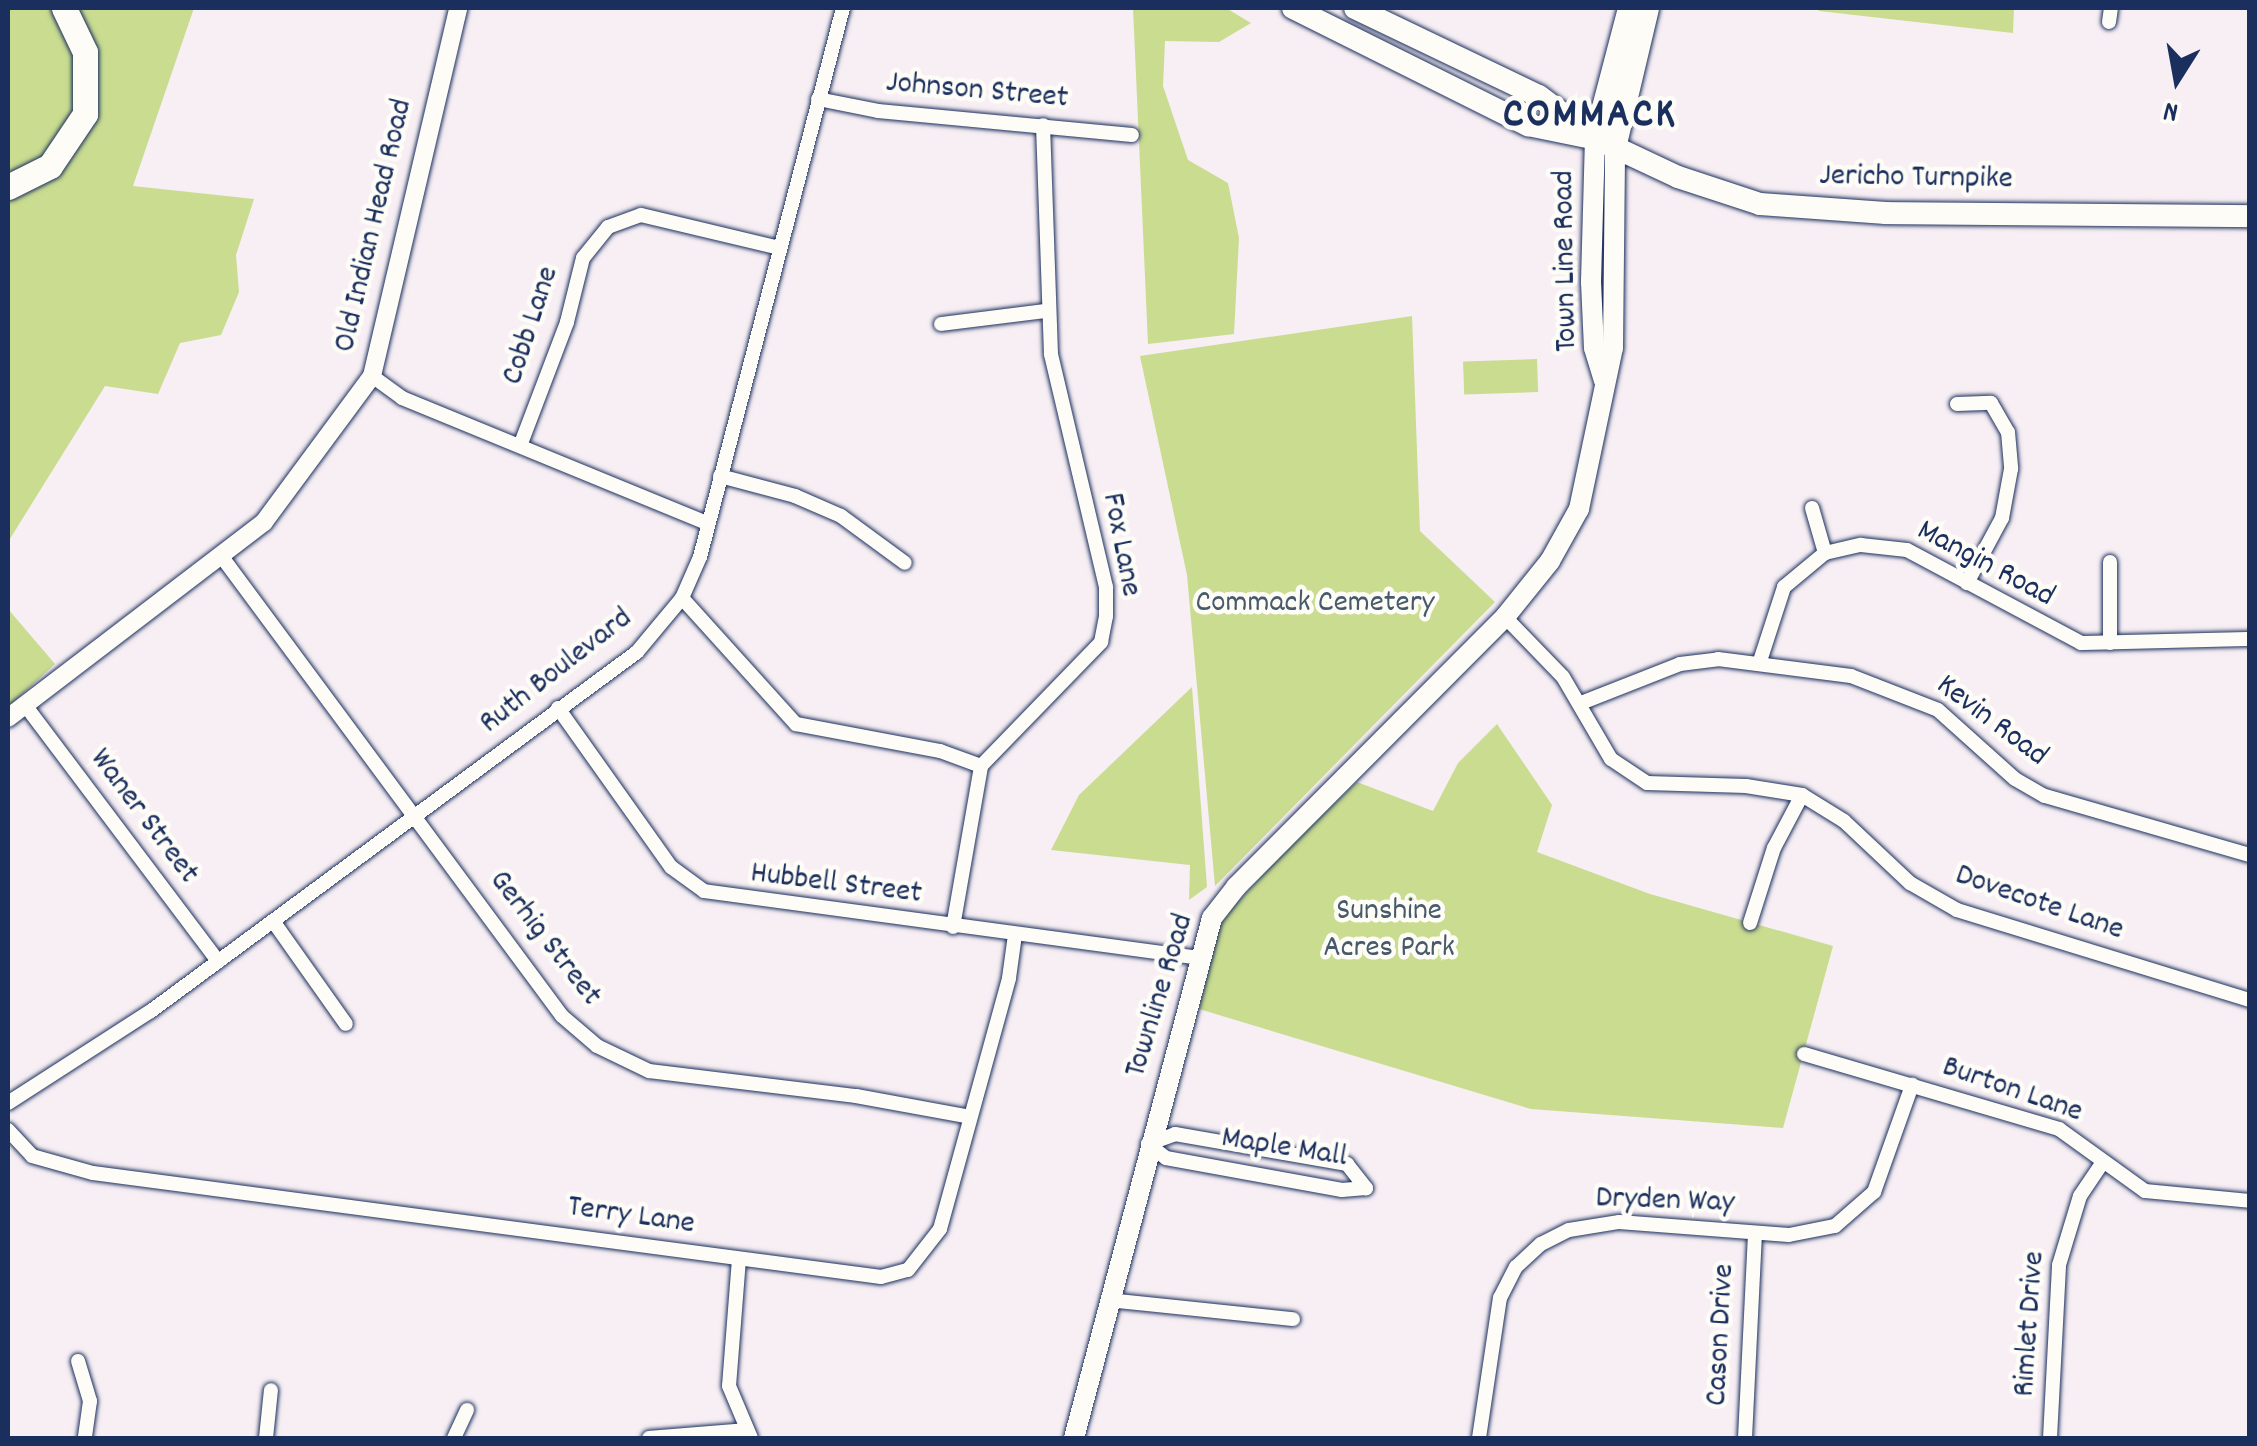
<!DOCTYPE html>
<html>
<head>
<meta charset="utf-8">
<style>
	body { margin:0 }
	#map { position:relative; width:2257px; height:1446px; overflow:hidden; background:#f7eff4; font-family:Dekko,sans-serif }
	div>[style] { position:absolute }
	.green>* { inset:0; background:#c9dc90; transform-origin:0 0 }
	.roads { filter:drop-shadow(0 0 2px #1b2f5e) drop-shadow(0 0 2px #1b2f5e) }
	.minor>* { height:14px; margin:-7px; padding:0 7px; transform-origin:7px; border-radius:7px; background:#fdfcf7 }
	.tertiary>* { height:18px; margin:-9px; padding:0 9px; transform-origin:9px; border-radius:9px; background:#fdfcf7 }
	.secondary>* { height:20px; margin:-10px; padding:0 10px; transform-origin:10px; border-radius:10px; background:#fdfcf7 }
	.primary>* { height:22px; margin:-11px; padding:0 11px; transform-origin:11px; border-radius:11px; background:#fdfcf7 }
	.motorway>* { height:25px; margin:-12.5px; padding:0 12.5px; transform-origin:12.5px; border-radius:12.5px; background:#fdfcf7 }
	span { translate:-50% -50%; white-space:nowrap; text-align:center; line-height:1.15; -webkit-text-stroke:9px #fdfcf7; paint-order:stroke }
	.street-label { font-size:32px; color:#1b2f5e }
	.park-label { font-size:32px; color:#465a6a }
	.district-label { font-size:42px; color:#1b2f5e; font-weight:700; letter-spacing:2.5px }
	.frame { position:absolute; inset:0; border:10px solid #1b2f5e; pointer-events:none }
	.north { position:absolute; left:2127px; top:30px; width:100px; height:100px; -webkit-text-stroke:8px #fdfcf7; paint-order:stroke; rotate:191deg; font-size:28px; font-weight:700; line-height:40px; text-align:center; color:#1b2f5e }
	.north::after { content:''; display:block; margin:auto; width:35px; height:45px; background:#1b2f5e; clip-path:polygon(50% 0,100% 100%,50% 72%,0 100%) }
</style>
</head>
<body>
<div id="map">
	<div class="green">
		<div style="clip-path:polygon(8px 8px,53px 8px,74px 36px,79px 112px,55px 152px,8px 180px)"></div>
		<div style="clip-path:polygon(71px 8px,194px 8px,133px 186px,254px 199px,236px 255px,239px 292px,221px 335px,180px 343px,158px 394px,105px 386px,8px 542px,8px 193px,87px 124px)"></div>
		<div style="clip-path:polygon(1133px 8px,1226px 8px,1251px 23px,1219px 42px,1165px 41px,1163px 86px,1188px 160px,1228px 183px,1239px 238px,1234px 334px,1148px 344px)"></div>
		<div style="clip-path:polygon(1817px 8px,2014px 8px,2013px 33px,1819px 11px)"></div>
		<div style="clip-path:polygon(1412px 316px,1420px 531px,1495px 602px,1215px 886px,1187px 575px,1140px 356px)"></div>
		<div style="left:1537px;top:359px;width:33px;height:74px;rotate:88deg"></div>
		<div style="clip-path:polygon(8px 609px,55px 664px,8px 707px)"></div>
		<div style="clip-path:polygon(1192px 687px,1207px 887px,1189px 900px,1190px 865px,1051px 850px,1079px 795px)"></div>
		<div style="clip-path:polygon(1497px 724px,1552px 805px,1537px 852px,1650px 894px,1833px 946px,1783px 1128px,1531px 1109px,1199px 1009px,1220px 921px,1292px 844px,1357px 782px,1433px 811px,1458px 763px)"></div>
	</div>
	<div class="roads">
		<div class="minor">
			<div style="left:2109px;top:22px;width:14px;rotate:-82deg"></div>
			<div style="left:818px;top:99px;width:61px;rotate:11.3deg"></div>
			<div style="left:878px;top:111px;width:255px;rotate:5.4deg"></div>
			<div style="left:941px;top:324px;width:106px;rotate:-7.1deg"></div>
			<div style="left:372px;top:376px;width:37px;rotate:36deg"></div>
			<div style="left:402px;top:398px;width:330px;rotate:22.3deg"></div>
			<div style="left:1957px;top:404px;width:34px;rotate:-2deg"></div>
			<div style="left:1991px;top:403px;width:34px;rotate:60deg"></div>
			<div style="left:2008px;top:432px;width:37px;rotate:85deg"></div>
			<div style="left:2011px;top:469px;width:50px;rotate:100.4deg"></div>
			<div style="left:2002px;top:518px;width:74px;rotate:118.3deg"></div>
			<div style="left:520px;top:446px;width:133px;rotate:-69.2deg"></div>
			<div style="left:567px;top:322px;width:66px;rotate:-76deg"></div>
			<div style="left:583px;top:258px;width:40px;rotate:-51deg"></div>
			<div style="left:608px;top:227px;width:35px;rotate:-20deg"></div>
			<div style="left:641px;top:215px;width:143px;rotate:13.4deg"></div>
			<div style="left:720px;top:476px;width:78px;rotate:14.9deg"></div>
			<div style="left:795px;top:496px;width:50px;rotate:23.5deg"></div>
			<div style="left:841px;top:516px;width:79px;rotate:36.3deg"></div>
			<div style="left:1812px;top:508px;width:47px;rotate:73.9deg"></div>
			<div style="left:222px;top:557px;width:571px;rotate:53.47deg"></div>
			<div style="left:562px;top:1016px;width:46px;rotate:40.6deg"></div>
			<div style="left:597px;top:1046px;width:58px;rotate:25.7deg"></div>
			<div style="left:649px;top:1071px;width:209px;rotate:6.9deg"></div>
			<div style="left:856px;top:1096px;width:116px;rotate:10.4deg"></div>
			<div style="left:682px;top:598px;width:170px;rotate:47.9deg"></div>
			<div style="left:796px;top:724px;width:147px;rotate:10.6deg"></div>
			<div style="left:940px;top:751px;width:44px;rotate:20.1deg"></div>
			<div style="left:1505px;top:617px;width:83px;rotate:46deg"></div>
			<div style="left:1563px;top:677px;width:95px;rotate:59.7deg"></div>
			<div style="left:1611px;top:759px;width:43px;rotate:33.7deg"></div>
			<div style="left:1647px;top:783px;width:99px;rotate:1.7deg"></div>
			<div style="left:1746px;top:786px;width:57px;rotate:9.1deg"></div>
			<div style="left:1802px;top:795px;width:49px;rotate:31.8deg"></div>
			<div style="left:1844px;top:821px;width:91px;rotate:43.2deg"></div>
			<div style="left:1910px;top:883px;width:54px;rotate:29.9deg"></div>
			<div style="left:1957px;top:910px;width:307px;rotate:17.1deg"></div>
			<div style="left:2110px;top:643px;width:81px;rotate:-90deg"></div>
			<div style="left:1760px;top:661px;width:78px;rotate:-72deg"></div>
			<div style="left:1784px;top:587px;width:53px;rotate:-39.7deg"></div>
			<div style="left:1825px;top:553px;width:37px;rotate:-13deg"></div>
			<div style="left:1861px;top:545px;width:46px;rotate:6.2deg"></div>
			<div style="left:1907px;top:550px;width:197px;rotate:28.1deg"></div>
			<div style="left:2081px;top:643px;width:169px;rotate:-1.4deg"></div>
			<div style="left:1581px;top:703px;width:106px;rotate:-21.5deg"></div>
			<div style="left:1680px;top:664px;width:38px;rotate:-7deg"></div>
			<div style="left:1718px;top:659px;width:134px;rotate:7.3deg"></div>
			<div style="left:1851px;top:676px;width:93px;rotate:21.3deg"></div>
			<div style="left:1938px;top:710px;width:103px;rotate:41.9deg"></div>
			<div style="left:2015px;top:779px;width:34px;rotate:30deg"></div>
			<div style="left:2045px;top:796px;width:213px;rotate:16.1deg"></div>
			<div style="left:25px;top:705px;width:321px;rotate:53deg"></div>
			<div style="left:558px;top:708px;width:195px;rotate:54.6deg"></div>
			<div style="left:671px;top:867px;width:41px;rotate:36deg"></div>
			<div style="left:704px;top:891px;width:498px;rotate:7.7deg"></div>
			<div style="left:273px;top:921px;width:126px;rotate:54.7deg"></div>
			<div style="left:1750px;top:923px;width:79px;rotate:-72.3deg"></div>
			<div style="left:1774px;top:848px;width:60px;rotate:-62.2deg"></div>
			<div style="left:953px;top:927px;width:163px;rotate:-80.1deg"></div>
			<div style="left:981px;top:766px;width:173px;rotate:-45.9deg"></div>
			<div style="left:1101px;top:642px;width:26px;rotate:-79deg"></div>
			<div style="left:1106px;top:616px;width:29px;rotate:-90deg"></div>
			<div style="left:1106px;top:587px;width:239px;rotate:-103.3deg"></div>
			<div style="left:1051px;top:354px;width:229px;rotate:-92deg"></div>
			<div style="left:1804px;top:1054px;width:266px;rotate:16.4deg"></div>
			<div style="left:2059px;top:1129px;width:106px;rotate:35.8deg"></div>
			<div style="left:2145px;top:1191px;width:105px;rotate:5.4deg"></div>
			<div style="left:8px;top:1103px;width:170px;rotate:-32.8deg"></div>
			<div style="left:151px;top:1011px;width:604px;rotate:-36.45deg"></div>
			<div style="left:637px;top:652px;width:70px;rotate:-50.2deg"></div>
			<div style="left:682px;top:598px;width:45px;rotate:-66.3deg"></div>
			<div style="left:700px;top:557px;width:567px;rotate:-75.4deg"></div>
			<div style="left:8px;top:1130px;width:35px;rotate:47deg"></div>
			<div style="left:32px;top:1156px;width:63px;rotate:15.6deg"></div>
			<div style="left:93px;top:1173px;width:795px;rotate:7.52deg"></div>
			<div style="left:881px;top:1277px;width:28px;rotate:-15deg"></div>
			<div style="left:908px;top:1270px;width:52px;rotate:-52deg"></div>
			<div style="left:940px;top:1229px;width:260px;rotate:-74.6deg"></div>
			<div style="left:1009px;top:978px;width:43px;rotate:-82.1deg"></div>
			<div style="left:1175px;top:1134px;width:175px;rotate:9.9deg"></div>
			<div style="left:1347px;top:1164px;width:31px;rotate:52deg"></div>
			<div style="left:1366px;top:1188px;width:24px;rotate:175deg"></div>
			<div style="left:1342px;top:1190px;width:179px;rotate:-169.7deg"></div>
			<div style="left:1166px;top:1158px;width:23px;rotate:-142deg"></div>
			<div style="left:1148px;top:1144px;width:29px;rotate:-20deg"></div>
			<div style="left:739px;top:1259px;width:127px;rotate:94.5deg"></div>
			<div style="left:729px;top:1386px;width:56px;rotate:67.1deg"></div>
			<div style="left:1108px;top:1300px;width:186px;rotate:5.9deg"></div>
			<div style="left:78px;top:1361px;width:42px;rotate:73.3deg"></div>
			<div style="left:90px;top:1401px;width:37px;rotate:98deg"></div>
			<div style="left:266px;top:1438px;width:48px;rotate:-84.1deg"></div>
			<div style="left:454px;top:1438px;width:31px;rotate:-65deg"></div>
			<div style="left:649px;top:1438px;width:98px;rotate:-4.7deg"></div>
			<div style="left:1479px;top:1438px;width:142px;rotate:-81.5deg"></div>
			<div style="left:1500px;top:1298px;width:35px;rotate:-63deg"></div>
			<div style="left:1516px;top:1267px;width:34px;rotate:-43deg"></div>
			<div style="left:1541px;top:1244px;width:31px;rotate:-27deg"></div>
			<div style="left:1569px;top:1230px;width:51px;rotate:-9.1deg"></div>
			<div style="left:1619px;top:1222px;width:170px;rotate:4.4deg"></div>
			<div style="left:1789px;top:1235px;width:47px;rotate:-11.1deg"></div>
			<div style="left:1835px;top:1226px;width:52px;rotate:-41.1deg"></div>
			<div style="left:1874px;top:1192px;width:114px;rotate:-70.4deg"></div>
			<div style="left:1745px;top:1438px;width:205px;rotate:-87.2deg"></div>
			<div style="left:2050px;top:1438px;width:173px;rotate:-87deg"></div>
			<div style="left:2059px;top:1265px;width:72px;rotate:-73.1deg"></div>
			<div style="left:2080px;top:1196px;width:40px;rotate:-56deg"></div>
		</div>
		<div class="tertiary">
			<div style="left:8px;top:718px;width:322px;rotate:-37.4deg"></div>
			<div style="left:264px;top:522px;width:182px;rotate:-53.5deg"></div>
			<div style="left:372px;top:376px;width:378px;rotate:-76.8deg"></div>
		</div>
		<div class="secondary">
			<div style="left:1595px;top:138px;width:144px;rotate:91.6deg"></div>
			<div style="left:1591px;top:282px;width:66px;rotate:87.4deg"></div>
			<div style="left:1594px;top:348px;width:34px;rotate:73deg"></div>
			<div style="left:1074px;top:1438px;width:538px;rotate:-75.14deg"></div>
			<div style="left:1212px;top:918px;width:39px;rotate:-52deg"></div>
			<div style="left:1236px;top:887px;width:381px;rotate:-45.1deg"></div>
			<div style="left:1505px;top:617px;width:72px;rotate:-51.2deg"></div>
			<div style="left:1550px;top:561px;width:60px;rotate:-60.9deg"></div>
			<div style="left:1579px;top:509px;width:165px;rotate:-78.1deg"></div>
			<div style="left:1613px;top:348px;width:200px;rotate:-89.4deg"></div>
		</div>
		<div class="primary">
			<div style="left:1293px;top:8px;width:263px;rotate:26.5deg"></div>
			<div style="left:1528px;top:125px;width:60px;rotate:11.5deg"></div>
			<div style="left:1355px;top:8px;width:204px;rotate:25.6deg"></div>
			<div style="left:1539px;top:96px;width:70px;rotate:36.9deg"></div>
			<div style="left:1595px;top:138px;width:92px;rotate:25.2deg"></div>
			<div style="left:1678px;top:177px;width:86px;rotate:18.2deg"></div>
			<div style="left:1760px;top:204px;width:126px;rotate:4.1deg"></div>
			<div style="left:1886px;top:213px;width:364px;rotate:0.5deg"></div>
			<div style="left:1595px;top:138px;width:134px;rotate:-75.3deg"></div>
			<div style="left:1615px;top:148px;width:144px;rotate:-76.7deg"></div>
		</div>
		<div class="motorway">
			<div style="left:8px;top:187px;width:47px;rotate:-26.6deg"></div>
			<div style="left:50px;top:166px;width:63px;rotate:-56.1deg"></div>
			<div style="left:85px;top:114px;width:62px;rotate:-90deg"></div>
			<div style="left:85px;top:52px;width:49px;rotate:-115.5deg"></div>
		</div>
	</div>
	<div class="street-label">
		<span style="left:977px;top:92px;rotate:5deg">Johnson Street</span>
		<span style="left:1916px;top:179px;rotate:1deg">Jericho Turnpike</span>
		<span style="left:375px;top:226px;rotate:-77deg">Old Indian Head Road</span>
		<span style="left:1567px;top:261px;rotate:-91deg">Town Line Road</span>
		<span style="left:532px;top:326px;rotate:-72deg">Cobb Lane</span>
		<span style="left:1120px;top:545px;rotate:79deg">Fox Lane</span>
		<span style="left:1985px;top:565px;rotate:28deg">Mangin Road</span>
		<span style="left:557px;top:672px;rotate:-38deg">Ruth Boulevard</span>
		<span style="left:1991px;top:722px;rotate:37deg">Kevin Road</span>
		<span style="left:143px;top:817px;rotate:53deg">Waner Street</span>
		<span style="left:836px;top:885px;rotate:7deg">Hubbell Street</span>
		<span style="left:2039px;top:904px;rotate:19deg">Dovecote Lane</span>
		<span style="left:544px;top:939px;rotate:52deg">Gerhig Street</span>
		<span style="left:1161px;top:996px;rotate:-73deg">Townline Road</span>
		<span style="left:2012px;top:1091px;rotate:19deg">Burton Lane</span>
		<span style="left:1284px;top:1149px;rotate:9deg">Maple Mall</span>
		<span style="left:1665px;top:1202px;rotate:2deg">Dryden Way</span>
		<span style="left:631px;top:1217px;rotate:8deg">Terry Lane</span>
		<span style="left:2031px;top:1324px;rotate:-86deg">Rimlet Drive</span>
		<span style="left:1722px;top:1335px;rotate:-87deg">Cason Drive</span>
	</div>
	<div class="park-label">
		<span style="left:1315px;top:604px">Commack Cemetery</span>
		<span style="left:1389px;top:931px">Sunshine<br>Acres Park</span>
	</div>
	<div class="district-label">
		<span style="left:1590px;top:117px">COMMACK</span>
	</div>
	<div class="frame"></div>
	<div class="north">N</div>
</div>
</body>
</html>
